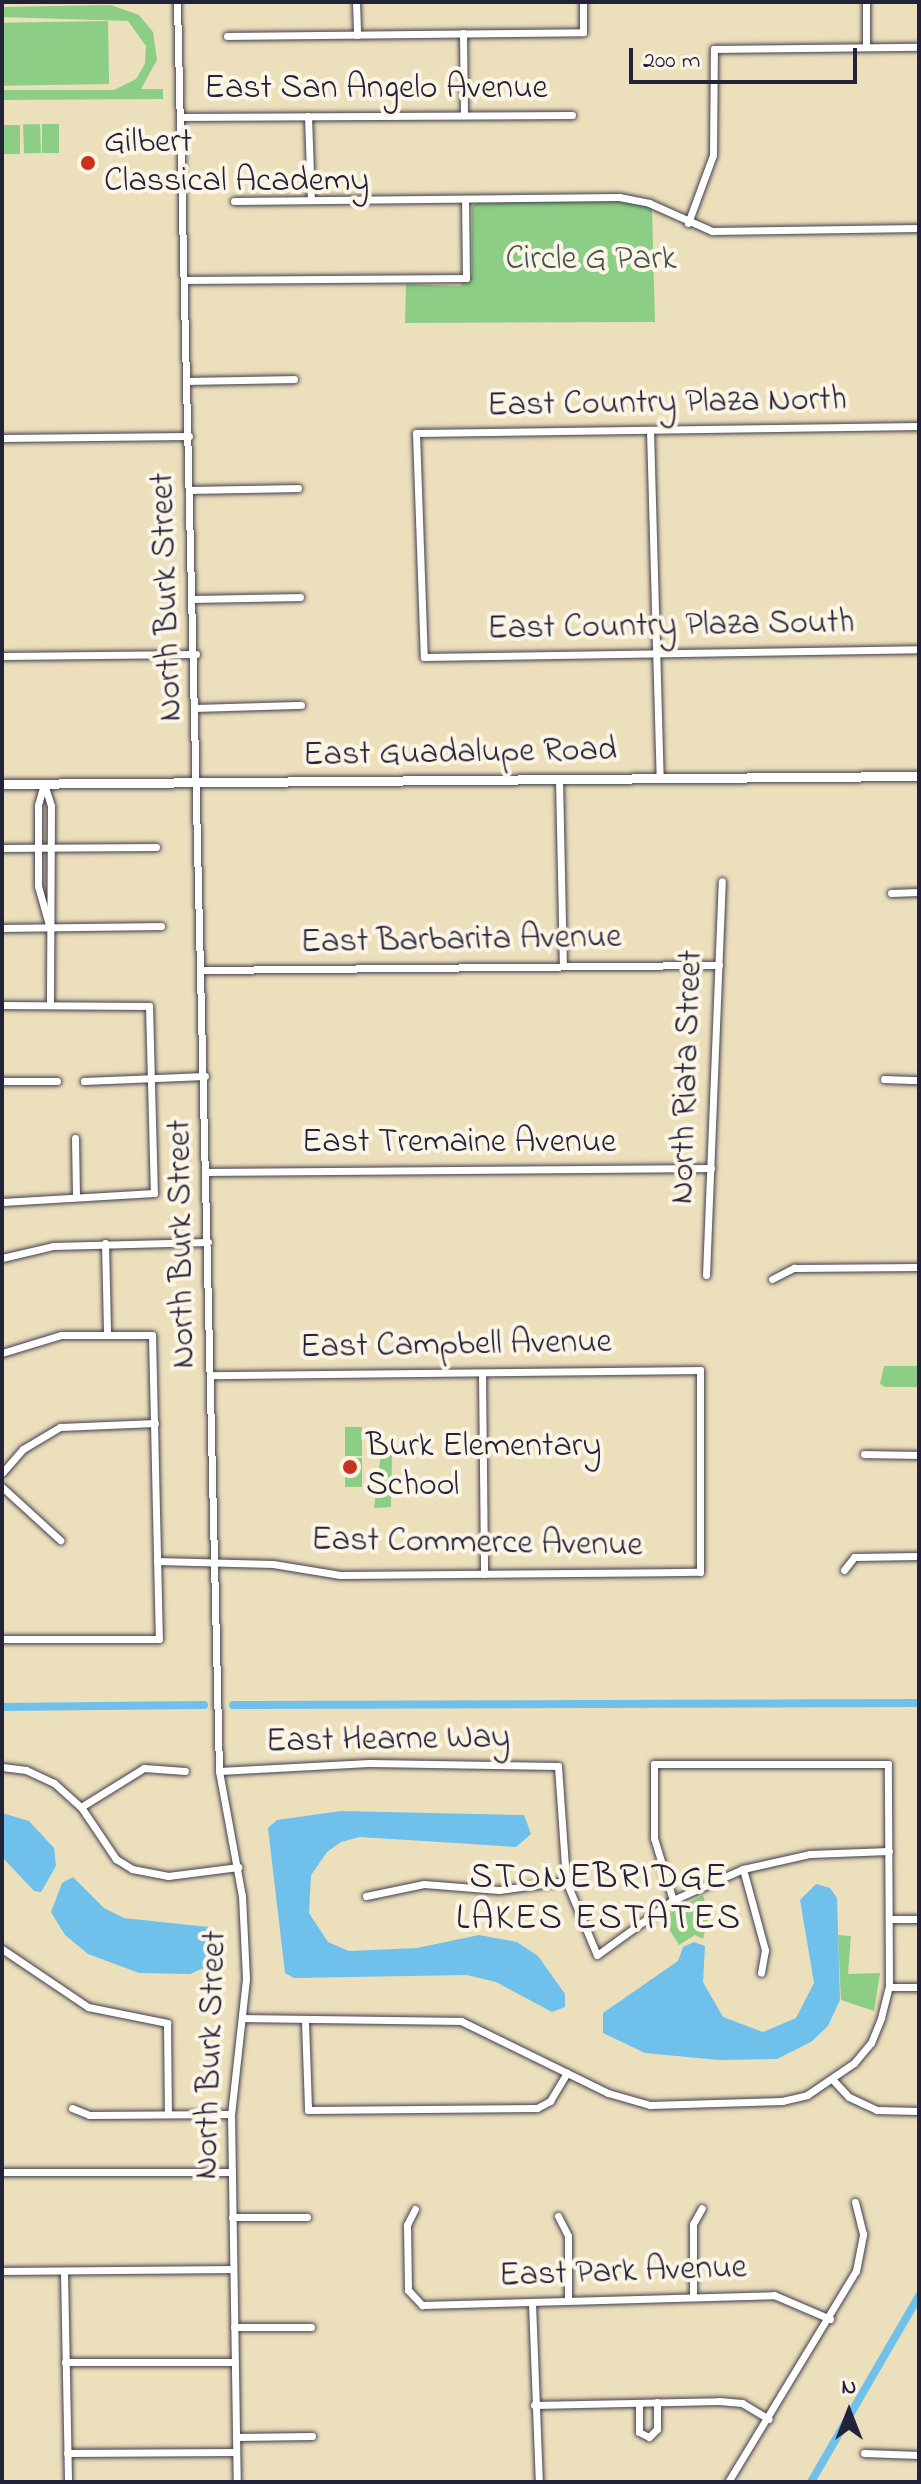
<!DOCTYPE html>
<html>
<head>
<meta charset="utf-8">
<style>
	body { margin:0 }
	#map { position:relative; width:921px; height:2484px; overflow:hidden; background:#ecdfbc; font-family:"Indie Flower",sans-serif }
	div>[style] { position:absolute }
	.green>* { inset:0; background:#8dce86; transform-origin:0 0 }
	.water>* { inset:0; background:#6fc1eb }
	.canal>* { height:8px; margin:-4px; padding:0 4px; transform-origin:4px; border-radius:4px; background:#6fc1eb }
	.roads { filter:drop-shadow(0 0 2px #403e4e) drop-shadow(0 0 2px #403e4e) }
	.minor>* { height:7px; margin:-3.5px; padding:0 3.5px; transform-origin:3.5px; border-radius:3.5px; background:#fff }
	.major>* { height:9px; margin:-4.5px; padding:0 4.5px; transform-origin:4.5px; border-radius:4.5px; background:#fff }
	.dots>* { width:22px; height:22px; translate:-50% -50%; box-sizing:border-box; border:4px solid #fcf5e5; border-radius:50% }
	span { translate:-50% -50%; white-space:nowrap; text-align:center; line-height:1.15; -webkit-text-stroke:8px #fcf5e5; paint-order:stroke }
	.street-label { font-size:34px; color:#22223b }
	.poi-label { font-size:34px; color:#22223b }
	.left { translate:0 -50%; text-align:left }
	.park-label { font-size:34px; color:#425652 }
	.neighbourhood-label { font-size:36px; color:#22223b; letter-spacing:2px }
	.frame { position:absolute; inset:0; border:4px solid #22223b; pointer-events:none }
	.north { position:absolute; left:809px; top:2372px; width:80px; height:80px; -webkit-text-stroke:6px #fcf5e5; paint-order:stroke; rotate:0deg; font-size:22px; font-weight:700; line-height:32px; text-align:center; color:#22223b }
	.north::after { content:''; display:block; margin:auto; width:28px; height:36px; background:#22223b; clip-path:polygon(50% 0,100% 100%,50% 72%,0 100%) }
	.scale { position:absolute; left:629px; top:48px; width:228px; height:36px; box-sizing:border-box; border:4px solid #22223b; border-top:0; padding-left:10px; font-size:24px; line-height:28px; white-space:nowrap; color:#22223b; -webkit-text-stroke:6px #fcf5e5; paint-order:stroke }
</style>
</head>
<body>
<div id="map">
	<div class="green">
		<div style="clip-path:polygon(111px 5px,139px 15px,153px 32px,157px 60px,141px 89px,163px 89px,163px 99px,2px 100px,2px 90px,114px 90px,136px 79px,145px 64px,146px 46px,128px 21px,2px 17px,2px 7px)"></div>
		<div style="left:108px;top:21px;width:63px;height:106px;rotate:89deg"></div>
		<div style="left:40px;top:124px;width:29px;height:17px;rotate:88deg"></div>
		<div style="left:42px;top:124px;width:17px;height:29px"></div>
		<div style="left:3px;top:125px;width:17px;height:29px"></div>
		<div style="clip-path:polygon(621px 200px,652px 208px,655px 322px,405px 323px,406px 284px,460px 286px,472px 275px,472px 207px,477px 202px)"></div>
		<div style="clip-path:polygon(884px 1366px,919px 1366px,919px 1387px,885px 1387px,880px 1384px)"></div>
		<div style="left:362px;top:1427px;width:29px;height:17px;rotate:90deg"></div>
		<div style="clip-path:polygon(381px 1453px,392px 1453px,391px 1507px,374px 1508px)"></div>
		<div style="left:362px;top:1458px;width:29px;height:17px;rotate:90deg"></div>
		<div style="clip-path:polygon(703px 1895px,709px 1916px,703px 1939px,695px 1935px,679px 1945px,662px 1918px)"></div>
		<div style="clip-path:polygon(838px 1935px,851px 1936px,848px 1974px,880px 1973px,874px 2011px,841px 2000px)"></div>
	</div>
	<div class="water">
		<div style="clip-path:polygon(341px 1811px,524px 1815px,531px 1834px,516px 1847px,360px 1837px,341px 1842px,327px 1852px,311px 1875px,309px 1913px,328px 1942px,349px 1951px,417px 1948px,479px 1935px,517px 1942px,538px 1956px,565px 1994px,565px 2007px,552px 2012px,496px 1982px,467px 1975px,294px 1978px,285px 1973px,268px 1828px,277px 1820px)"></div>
		<div style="clip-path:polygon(2px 1813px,29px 1821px,54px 1848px,56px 1866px,41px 1892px,34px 1891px,2px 1857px)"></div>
		<div style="clip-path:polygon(73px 1877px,104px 1908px,124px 1918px,208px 1927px,218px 1945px,213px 1964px,190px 1974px,139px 1973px,88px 1954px,65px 1935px,51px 1912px,62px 1883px)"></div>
		<div style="clip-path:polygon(816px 1884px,830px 1888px,837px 1898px,840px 2000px,828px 2026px,811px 2042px,777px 2059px,719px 2060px,645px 2053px,603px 2033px,603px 2013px,678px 1961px,683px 1947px,694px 1942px,705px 1946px,703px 1982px,723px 2017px,763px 2032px,796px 2018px,814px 1983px,800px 1900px)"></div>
	</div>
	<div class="canal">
		<div style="left:233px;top:1705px;width:686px;rotate:-0.17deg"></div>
		<div style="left:2px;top:1707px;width:202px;rotate:-0.6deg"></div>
		<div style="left:811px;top:2482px;width:215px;rotate:-59.9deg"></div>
	</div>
	<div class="roads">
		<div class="minor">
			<div style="left:177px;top:2px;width:1769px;rotate:88.64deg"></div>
			<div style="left:219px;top:1771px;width:127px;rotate:79.6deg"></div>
			<div style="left:242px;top:1896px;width:83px;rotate:87.2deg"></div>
			<div style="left:246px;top:1979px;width:136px;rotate:96.3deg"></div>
			<div style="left:231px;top:2114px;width:368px;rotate:89.1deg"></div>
			<div style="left:356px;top:2px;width:33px;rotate:88deg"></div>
			<div style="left:866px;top:2px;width:45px;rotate:90deg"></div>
			<div style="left:463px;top:33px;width:82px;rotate:89.3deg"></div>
			<div style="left:227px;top:36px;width:356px;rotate:-0.6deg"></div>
			<div style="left:583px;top:32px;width:30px;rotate:-90deg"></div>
			<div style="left:308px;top:116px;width:84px;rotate:88deg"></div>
			<div style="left:181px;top:117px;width:391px;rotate:-0.3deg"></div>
			<div style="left:234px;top:201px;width:385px;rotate:-0.6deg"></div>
			<div style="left:619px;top:197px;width:31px;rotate:11deg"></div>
			<div style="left:649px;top:203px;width:69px;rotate:24deg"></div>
			<div style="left:712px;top:231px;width:207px;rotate:-0.8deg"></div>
			<div style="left:688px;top:223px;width:72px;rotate:-69.8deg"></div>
			<div style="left:713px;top:155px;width:106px;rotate:-89.5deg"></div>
			<div style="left:714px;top:49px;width:205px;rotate:-0.6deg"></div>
			<div style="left:185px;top:280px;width:281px;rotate:-0.4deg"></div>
			<div style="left:466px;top:278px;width:79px;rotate:-90.7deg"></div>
			<div style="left:188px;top:381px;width:106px;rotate:-1.1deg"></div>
			<div style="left:919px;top:426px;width:503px;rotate:179.2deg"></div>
			<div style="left:416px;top:433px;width:224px;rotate:88deg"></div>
			<div style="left:424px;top:657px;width:495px;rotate:-0.9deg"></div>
			<div style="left:650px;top:430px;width:348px;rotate:88.4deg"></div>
			<div style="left:2px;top:438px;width:187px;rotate:-0.6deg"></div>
			<div style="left:191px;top:490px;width:107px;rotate:-1.1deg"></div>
			<div style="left:194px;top:599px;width:106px;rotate:-1.1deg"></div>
			<div style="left:2px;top:656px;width:194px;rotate:-0.6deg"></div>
			<div style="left:198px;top:708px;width:103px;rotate:-1.7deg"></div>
			<div style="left:559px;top:779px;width:187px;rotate:88.8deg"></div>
			<div style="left:44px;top:784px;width:23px;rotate:72deg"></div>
			<div style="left:51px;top:806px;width:198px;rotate:90.3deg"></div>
			<div style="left:44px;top:784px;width:22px;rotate:106deg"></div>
			<div style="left:38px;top:805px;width:81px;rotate:90deg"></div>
			<div style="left:38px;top:886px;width:41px;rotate:74.2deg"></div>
			<div style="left:2px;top:848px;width:154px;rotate:-0.4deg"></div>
			<div style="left:891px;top:893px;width:28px;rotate:-2deg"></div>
			<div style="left:2px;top:928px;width:159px;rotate:-0.7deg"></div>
			<div style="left:203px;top:970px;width:516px;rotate:-0.56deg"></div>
			<div style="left:2px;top:1005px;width:147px;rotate:0.4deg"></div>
			<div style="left:149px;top:1006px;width:187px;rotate:88.5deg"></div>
			<div style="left:154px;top:1193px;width:152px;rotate:176.6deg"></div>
			<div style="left:884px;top:1079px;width:35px;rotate:2deg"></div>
			<div style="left:2px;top:1081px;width:55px"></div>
			<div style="left:84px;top:1081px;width:121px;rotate:-2.4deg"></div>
			<div style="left:75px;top:1138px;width:56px;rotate:89deg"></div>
			<div style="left:207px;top:1172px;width:504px;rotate:-0.45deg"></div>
			<div style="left:105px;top:1243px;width:91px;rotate:88.7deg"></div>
			<div style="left:2px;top:1258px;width:52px;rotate:-13.2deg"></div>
			<div style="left:53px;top:1246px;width:155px;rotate:-1.5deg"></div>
			<div style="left:706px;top:1275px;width:394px;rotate:-87.7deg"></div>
			<div style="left:772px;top:1279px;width:25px;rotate:-27deg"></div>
			<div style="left:794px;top:1268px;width:125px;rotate:-0.5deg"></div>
			<div style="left:2px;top:1353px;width:62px;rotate:-17deg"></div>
			<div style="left:61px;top:1335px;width:91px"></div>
			<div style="left:152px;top:1335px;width:304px;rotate:88.7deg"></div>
			<div style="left:159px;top:1639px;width:157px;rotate:180deg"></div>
			<div style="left:482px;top:1373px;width:201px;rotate:89.4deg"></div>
			<div style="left:864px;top:1454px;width:55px;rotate:1deg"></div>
			<div style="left:2px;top:1473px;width:32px;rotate:-49deg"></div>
			<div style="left:23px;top:1449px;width:43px;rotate:-30.7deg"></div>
			<div style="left:60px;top:1427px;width:95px;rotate:-2.4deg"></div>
			<div style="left:2px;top:1487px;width:79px;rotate:42.4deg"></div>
			<div style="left:157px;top:1561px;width:116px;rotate:1.5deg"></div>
			<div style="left:273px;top:1564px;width:68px;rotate:9.3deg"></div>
			<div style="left:340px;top:1575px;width:360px;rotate:-0.5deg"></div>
			<div style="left:700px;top:1572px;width:202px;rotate:-90deg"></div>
			<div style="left:700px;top:1370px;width:489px;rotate:179.4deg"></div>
			<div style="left:844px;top:1570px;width:16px;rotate:-52deg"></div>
			<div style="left:854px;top:1557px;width:65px;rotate:-0.9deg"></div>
			<div style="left:2px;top:1767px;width:24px;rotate:7deg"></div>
			<div style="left:26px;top:1770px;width:31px;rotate:25deg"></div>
			<div style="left:54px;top:1783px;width:36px;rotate:42deg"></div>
			<div style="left:81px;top:1807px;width:63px;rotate:56.1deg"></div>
			<div style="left:116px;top:1859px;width:19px;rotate:32deg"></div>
			<div style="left:132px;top:1869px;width:37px;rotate:11deg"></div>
			<div style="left:168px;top:1876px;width:71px;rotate:-7.3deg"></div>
			<div style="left:219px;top:1771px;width:150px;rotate:-3.1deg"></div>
			<div style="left:369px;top:1763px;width:189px;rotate:0.9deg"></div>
			<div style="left:558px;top:1766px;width:115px;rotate:86deg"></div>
			<div style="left:566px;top:1881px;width:80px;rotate:67.3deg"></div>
			<div style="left:597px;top:1955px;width:94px;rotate:-35.9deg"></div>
			<div style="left:673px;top:1900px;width:77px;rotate:-23.9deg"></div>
			<div style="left:743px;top:1869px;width:69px;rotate:-12.6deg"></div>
			<div style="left:810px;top:1854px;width:79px;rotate:-2.2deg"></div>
			<div style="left:81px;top:1807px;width:74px;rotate:-31.8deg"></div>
			<div style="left:144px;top:1768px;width:41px;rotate:4.2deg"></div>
			<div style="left:743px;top:1869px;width:84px;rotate:74.8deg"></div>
			<div style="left:765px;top:1950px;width:23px;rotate:100deg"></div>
			<div style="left:366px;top:1896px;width:59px;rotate:-11.7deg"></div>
			<div style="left:424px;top:1884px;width:75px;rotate:4.6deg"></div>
			<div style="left:499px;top:1890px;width:68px;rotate:-7.7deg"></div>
			<div style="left:889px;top:1919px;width:30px"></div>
			<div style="left:2px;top:1949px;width:104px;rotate:34deg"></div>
			<div style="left:88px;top:2007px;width:81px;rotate:11.4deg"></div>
			<div style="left:167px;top:2023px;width:91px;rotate:89.4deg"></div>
			<div style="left:889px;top:1987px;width:30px"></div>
			<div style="left:242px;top:2018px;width:219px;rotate:0.8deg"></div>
			<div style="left:461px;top:2021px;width:164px;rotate:26.1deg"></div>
			<div style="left:608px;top:2093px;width:44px;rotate:15.9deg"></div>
			<div style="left:650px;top:2105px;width:132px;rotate:-1.7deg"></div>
			<div style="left:782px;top:2101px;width:26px;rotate:-13deg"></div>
			<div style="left:807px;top:2095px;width:57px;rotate:-34.2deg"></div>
			<div style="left:854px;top:2063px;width:26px;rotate:-50deg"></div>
			<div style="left:871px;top:2043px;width:27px;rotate:-68deg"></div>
			<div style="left:881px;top:2018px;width:32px;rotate:-76deg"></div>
			<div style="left:889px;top:1987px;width:223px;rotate:-90.3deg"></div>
			<div style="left:888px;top:1764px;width:234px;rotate:180deg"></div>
			<div style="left:654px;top:1764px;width:74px;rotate:90deg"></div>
			<div style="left:654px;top:1838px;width:65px;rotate:73deg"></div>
			<div style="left:305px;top:2022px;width:88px;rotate:88deg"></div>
			<div style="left:308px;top:2110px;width:229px;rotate:-0.5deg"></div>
			<div style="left:537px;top:2108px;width:15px;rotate:-28deg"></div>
			<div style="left:550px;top:2101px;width:33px;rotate:-59deg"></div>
			<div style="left:833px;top:2080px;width:23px;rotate:47deg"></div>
			<div style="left:849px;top:2097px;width:31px;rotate:25deg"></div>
			<div style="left:877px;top:2110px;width:42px;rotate:1.4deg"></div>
			<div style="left:72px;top:2108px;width:18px;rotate:22deg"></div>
			<div style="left:89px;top:2115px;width:142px;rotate:-0.4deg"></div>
			<div style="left:2px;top:2172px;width:230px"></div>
			<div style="left:415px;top:2209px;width:18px;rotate:117deg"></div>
			<div style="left:407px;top:2225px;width:65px;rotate:89.1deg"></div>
			<div style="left:408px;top:2290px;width:21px;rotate:47deg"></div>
			<div style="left:422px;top:2305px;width:352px;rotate:-1.6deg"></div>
			<div style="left:774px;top:2295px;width:61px;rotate:23.2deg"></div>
			<div style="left:558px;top:2216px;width:22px;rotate:63deg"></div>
			<div style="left:568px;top:2236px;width:63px;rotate:90deg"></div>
			<div style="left:232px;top:2217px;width:75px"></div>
			<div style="left:2px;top:2271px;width:231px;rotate:-0.5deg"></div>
			<div style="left:64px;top:2271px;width:211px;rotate:88.9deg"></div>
			<div style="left:693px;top:2295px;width:71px;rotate:-90deg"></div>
			<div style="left:693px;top:2224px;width:18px;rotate:-61deg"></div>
			<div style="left:532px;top:2303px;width:179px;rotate:87.8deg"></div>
			<div style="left:234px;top:2327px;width:77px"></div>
			<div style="left:65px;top:2362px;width:169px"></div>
			<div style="left:639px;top:2403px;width:29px;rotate:90deg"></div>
			<div style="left:639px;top:2432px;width:11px;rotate:27deg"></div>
			<div style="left:649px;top:2437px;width:11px;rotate:-45deg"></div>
			<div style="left:657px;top:2429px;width:27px;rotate:-90deg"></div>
			<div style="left:534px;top:2405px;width:185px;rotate:-1.2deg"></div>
			<div style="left:719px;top:2401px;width:23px;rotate:5deg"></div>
			<div style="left:742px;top:2403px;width:31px;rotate:31deg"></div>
			<div style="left:236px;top:2437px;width:76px;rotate:-0.8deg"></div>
			<div style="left:67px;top:2453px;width:169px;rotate:-0.3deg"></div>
			<div style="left:864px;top:2453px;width:55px;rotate:2.1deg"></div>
			<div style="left:728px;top:2482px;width:247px;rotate:-58.8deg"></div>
			<div style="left:856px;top:2271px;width:38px;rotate:-79deg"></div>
			<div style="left:863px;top:2234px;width:33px;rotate:-104deg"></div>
		</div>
		<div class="major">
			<div style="left:2px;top:784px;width:917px;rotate:-0.5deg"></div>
		</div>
	</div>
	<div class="dots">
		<div style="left:88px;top:163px;background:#c8321e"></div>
		<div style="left:350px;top:1467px;background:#c8321e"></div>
	</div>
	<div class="street-label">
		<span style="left:376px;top:90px">East San Angelo Avenue</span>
		<span style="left:667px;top:404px;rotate:-1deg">East Country Plaza North</span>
		<span style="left:168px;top:597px;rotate:-92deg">North Burk Street</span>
		<span style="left:671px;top:627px;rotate:-1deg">East Country Plaza South</span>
		<span style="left:460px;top:754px;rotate:-1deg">East Guadalupe Road</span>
		<span style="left:461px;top:941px;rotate:-1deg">East Barbarita Avenue</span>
		<span style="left:688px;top:1077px;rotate:-88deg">North Riata Street</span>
		<span style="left:459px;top:1144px">East Tremaine Avenue</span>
		<span style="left:183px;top:1244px;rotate:-91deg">North Burk Street</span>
		<span style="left:456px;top:1346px;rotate:-1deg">East Campbell Avenue</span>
		<span style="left:477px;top:1544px;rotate:1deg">East Commerce Avenue</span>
		<span style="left:388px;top:1741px;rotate:-1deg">East Hearne Way</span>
		<span style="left:212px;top:2055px;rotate:-88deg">North Burk Street</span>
		<span style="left:623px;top:2273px;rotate:-2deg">East Park Avenue</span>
	</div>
	<div class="poi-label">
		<span class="left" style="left:104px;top:163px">Gilbert<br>Classical Academy</span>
		<span class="left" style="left:366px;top:1467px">Burk Elementary<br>School</span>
	</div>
	<div class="park-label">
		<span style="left:591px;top:261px">Circle G Park</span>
	</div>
	<div class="neighbourhood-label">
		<span style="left:599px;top:1899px">STONEBRIDGE<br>LAKES ESTATES</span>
	</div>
	<div class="frame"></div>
	<div class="north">N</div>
	<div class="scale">200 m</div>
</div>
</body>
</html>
